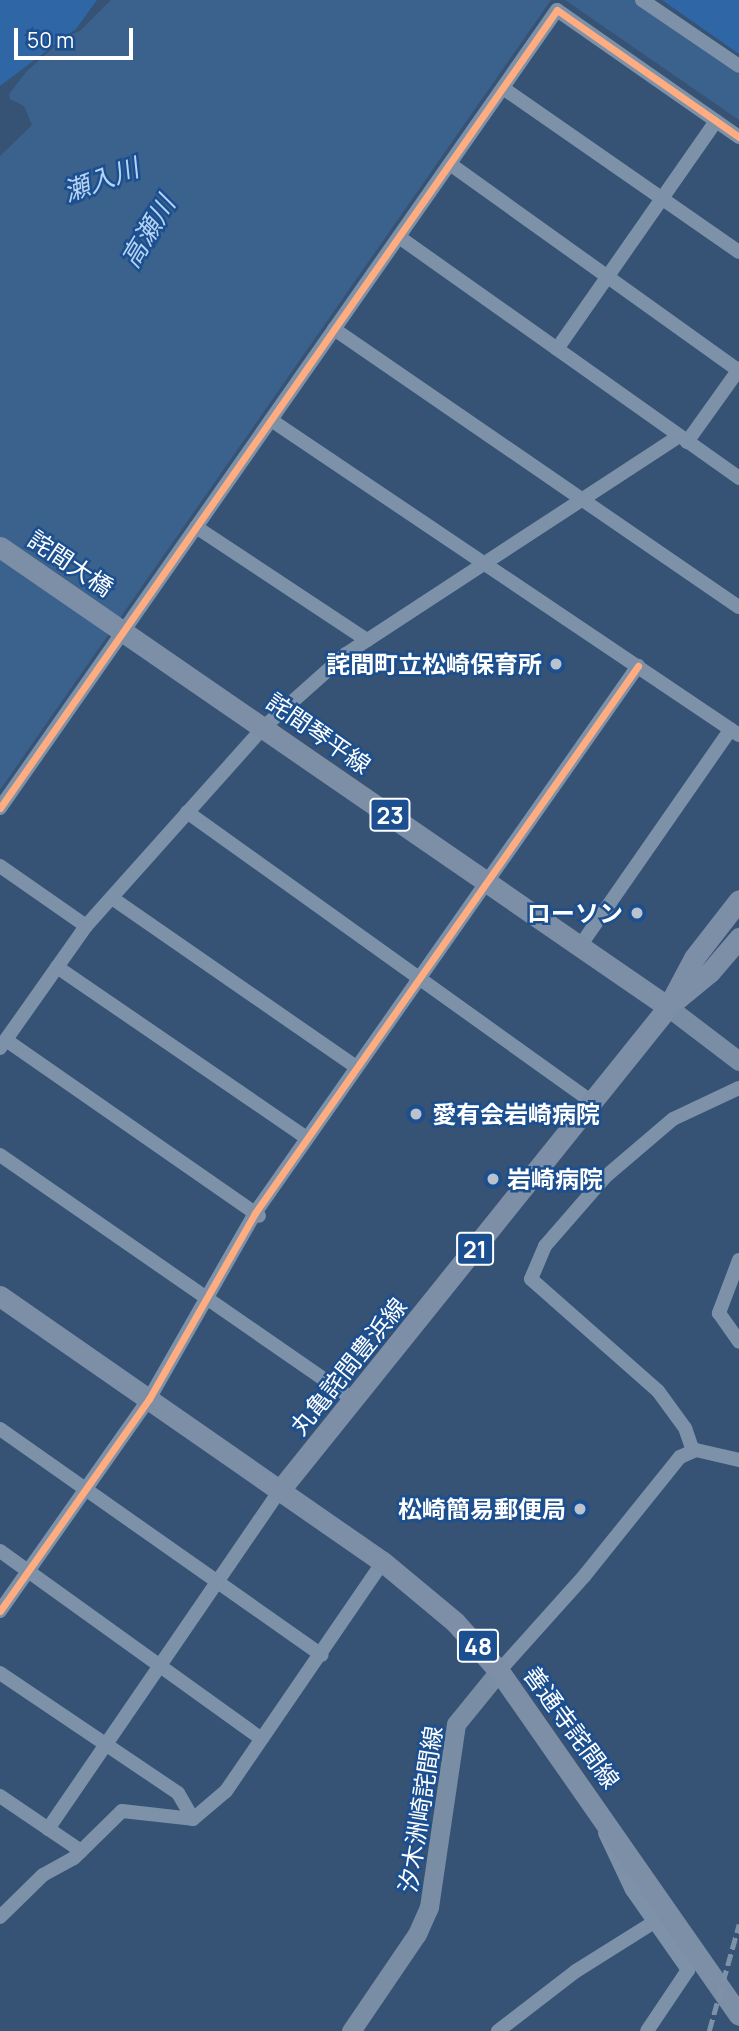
<!DOCTYPE html>
<html>
<head>
<meta charset="utf-8">
<style>
	body { margin:0 }
	#map { position:relative; width:739px; height:2031px; overflow:hidden; background:#365274; font-family:Manrope,"Noto Sans JP",sans-serif }
	div>[style] { position:absolute }
	.green>* { inset:0; background:#2f66a5 }
	.water>* { inset:0; background:#3b618d }
	.street>* { height:14px; margin:-7px; padding:0 7px; transform-origin:7px; border-radius:7px; background:#7d92a8 }
	.secondary>* { height:19px; margin:-9.5px; padding:0 9.5px; transform-origin:9.5px; border-radius:9.5px; background:#798da4 }
	.primary>* { height:21px; margin:-10.5px; padding:0 10.5px; transform-origin:10.5px; border-radius:10.5px; background:#7d8ea7 }
	.rail>* { height:4.5px; margin-top:-2.25px; transform-origin:0; background:repeating-linear-gradient(90deg,#7e92a7 0 12px,transparent 0 17px) }
	.cycleway>* { height:7px; margin:-3.5px; padding:0 3.5px; transform-origin:3.5px; border-radius:3.5px; background:#ffac80 }
	.dots>* { width:19px; height:19px; translate:-50% -50%; box-sizing:border-box; border:4px solid #1b4f8f; border-radius:50% }
	span { translate:-50% -50%; white-space:nowrap; text-align:center; line-height:1.15; -webkit-text-stroke:5px #1b4f8f; paint-order:stroke }
	.shield-label span { padding:2px 5px; background:#1b4f8f; border:2px solid; border-radius:5px; -webkit-text-stroke-width:0 }
	.shield-label { font-size:23px; color:#fff; font-weight:700 }
	.street-label { font-size:24px; color:#fff }
	.poi-label { font-size:24px; color:#fff; font-weight:700 }
	.right { translate:-100% -50%; text-align:right }
	.left { translate:0 -50%; text-align:left }
	.water-label { font-size:26px; color:#b5d3f5; font-style:italic }
	.scale { position:absolute; left:14px; top:28px; width:119px; height:32px; box-sizing:border-box; border:4px solid #fff; border-top:0; padding-left:9px; font-size:21px; line-height:24px; white-space:nowrap; color:#fff; -webkit-text-stroke:5px #1b4f8f; paint-order:stroke }
</style>
</head>
<body>
<div id="map">
	<div class="green">
		<div style="clip-path:polygon(0 0,97px 0,76px 29px,0 86px)"></div>
		<div style="clip-path:polygon(662px 0,739px 0,739px 54px)"></div>
	</div>
	<div class="water">
		<div style="clip-path:polygon(111px 0,551px 0,0 790px,0 156px,32px 125px,24px 106px,10px 99px,9px 94px,27px 71px,66px 36px,80px 31px)"></div>
		<div style="clip-path:polygon(565px 0,635px 0,649px 9px,739px 74px,739px 120px)"></div>
	</div>
	<div class="street">
		<div style="left:642px;top:0;width:117px;rotate:34.2deg"></div>
		<div style="left:503px;top:88px;width:287px;rotate:34.8deg"></div>
		<div style="left:450px;top:164px;width:355px;rotate:35.6deg"></div>
		<div style="left:399px;top:237px;width:417px;rotate:35.3deg"></div>
		<div style="left:334px;top:329px;width:491px;rotate:34.5deg"></div>
		<div style="left:557px;top:349px;width:278px;rotate:-55.1deg"></div>
		<div style="left:271px;top:420px;width:564px;rotate:33.94deg"></div>
		<div style="left:687px;top:442px;width:90px;rotate:-54.5deg"></div>
		<div style="left:196px;top:527px;width:205px;rotate:33.5deg"></div>
		<div style="left:0;top:808px;width:973px;rotate:-55.09deg"></div>
		<div style="left:557px;top:10px;width:222px;rotate:34.9deg"></div>
		<div style="left:187px;top:812px;width:498px;rotate:35.6deg"></div>
		<div style="left:0;top:866px;width:105px;rotate:34.9deg"></div>
		<div style="left:112px;top:898px;width:297px;rotate:34.7deg"></div>
		<div style="left:580px;top:946px;width:264px;rotate:-55.2deg"></div>
		<div style="left:57px;top:967px;width:303px;rotate:34.4deg"></div>
		<div style="left:6px;top:1040px;width:308px;rotate:34.8deg"></div>
		<div style="left:0;top:1048px;width:149px;rotate:-54.8deg"></div>
		<div style="left:86px;top:926px;width:267px;rotate:-48.2deg"></div>
		<div style="left:264px;top:727px;width:110px;rotate:-41.7deg"></div>
		<div style="left:346px;top:654px;width:398px;rotate:-33.2deg"></div>
		<div style="left:0;top:1155px;width:431px;rotate:34.7deg"></div>
		<div style="left:739px;top:1260px;width:57px;rotate:110.7deg"></div>
		<div style="left:719px;top:1313px;width:35px;rotate:55deg"></div>
		<div style="left:0;top:1429px;width:393px;rotate:35.1deg"></div>
		<div style="left:693px;top:1451px;width:24px;rotate:-109deg"></div>
		<div style="left:685px;top:1428px;width:46px;rotate:-126.1deg"></div>
		<div style="left:658px;top:1391px;width:169px;rotate:-138.6deg"></div>
		<div style="left:531px;top:1279px;width:36px;rotate:-67deg"></div>
		<div style="left:545px;top:1246px;width:91px;rotate:-49deg"></div>
		<div style="left:605px;top:1177px;width:89px;rotate:-40.5deg"></div>
		<div style="left:673px;top:1119px;width:73px;rotate:-25.2deg"></div>
		<div style="left:0;top:1551px;width:322px;rotate:35.7deg"></div>
		<div style="left:0;top:1611px;width:259px;rotate:-54.9deg"></div>
		<div style="left:149px;top:1399px;width:214px;rotate:-60.3deg"></div>
		<div style="left:255px;top:1213px;width:668px;rotate:-55deg"></div>
		<div style="left:499px;top:1671px;width:129px;rotate:-48.1deg"></div>
		<div style="left:585px;top:1575px;width:151px;rotate:-51.2deg"></div>
		<div style="left:680px;top:1457px;width:17px;rotate:-24deg"></div>
		<div style="left:696px;top:1450px;width:44px;rotate:13.1deg"></div>
		<div style="left:0;top:1673px;width:215px;rotate:34deg"></div>
		<div style="left:178px;top:1793px;width:30px;rotate:60deg"></div>
		<div style="left:0;top:1796px;width:98px;rotate:34.2deg"></div>
		<div style="left:48px;top:1829px;width:411px;rotate:-55.6deg"></div>
		<div style="left:605px;top:1833px;width:63px;rotate:64.7deg"></div>
		<div style="left:632px;top:1890px;width:98px;rotate:55deg"></div>
		<div style="left:688px;top:1970px;width:73px;rotate:123.9deg"></div>
		<div style="left:0;top:1917px;width:60px;rotate:-44.3deg"></div>
		<div style="left:43px;top:1875px;width:35px;rotate:-29deg"></div>
		<div style="left:74px;top:1858px;width:67px;rotate:-44.4deg"></div>
		<div style="left:122px;top:1811px;width:71px;rotate:6.4deg"></div>
		<div style="left:193px;top:1819px;width:43px;rotate:-40.3deg"></div>
		<div style="left:226px;top:1791px;width:278px;rotate:-55.6deg"></div>
		<div style="left:498px;top:2031px;width:98px;rotate:-37.6deg"></div>
		<div style="left:576px;top:1971px;width:92px;rotate:-32.1deg"></div>
	</div>
	<div class="secondary">
		<div style="left:668px;top:1007px;width:89px;rotate:37.3deg"></div>
		<div style="left:351px;top:2031px;width:117px;rotate:-55.8deg"></div>
		<div style="left:417px;top:1934px;width:30px;rotate:-66deg"></div>
		<div style="left:429px;top:1907px;width:185px;rotate:-81.6deg"></div>
		<div style="left:456px;top:1724px;width:68px;rotate:-50.9deg"></div>
	</div>
	<div class="primary">
		<div style="left:0;top:547px;width:811px;rotate:34.55deg"></div>
		<div style="left:676px;top:1000px;width:44px;rotate:-39.5deg"></div>
		<div style="left:710px;top:972px;width:45px;rotate:-49.5deg"></div>
		<div style="left:0;top:1296px;width:466px;rotate:34.8deg"></div>
		<div style="left:383px;top:1562px;width:94px;rotate:39.8deg"></div>
		<div style="left:455px;top:1622px;width:66px;rotate:48.1deg"></div>
		<div style="left:499px;top:1671px;width:419px;rotate:55.1deg"></div>
		<div style="left:280px;top:1490px;width:620px;rotate:-51.22deg"></div>
		<div style="left:668px;top:1007px;width:55px;rotate:-62deg"></div>
		<div style="left:694px;top:958px;width:73px;rotate:-52.2deg"></div>
	</div>
	<div class="rail">
		<div style="left:709px;top:2031px;width:111px;rotate:-74.3deg"></div>
	</div>
	<div class="cycleway">
		<div style="left:0;top:808px;width:973px;rotate:-55.09deg"></div>
		<div style="left:557px;top:10px;width:222px;rotate:34.9deg"></div>
		<div style="left:0;top:1611px;width:259px;rotate:-54.9deg"></div>
		<div style="left:149px;top:1399px;width:214px;rotate:-60.3deg"></div>
		<div style="left:255px;top:1213px;width:668px;rotate:-55deg"></div>
	</div>
	<div class="dots">
		<div style="left:556px;top:664px;background:#b9c2ce"></div>
		<div style="left:637px;top:913px;background:#b9c2ce"></div>
		<div style="left:416px;top:1114px;background:#b9c2ce"></div>
		<div style="left:493px;top:1179px;background:#b9c2ce"></div>
		<div style="left:580px;top:1509px;background:#b9c2ce"></div>
	</div>
	<div class="shield-label">
		<span style="left:390px;top:815px">23</span>
		<span style="left:475px;top:1249px">21</span>
		<span style="left:478px;top:1646px">48</span>
	</div>
	<div class="street-label">
		<span style="left:71px;top:563px;rotate:34deg">詫間大橋</span>
		<span style="left:319px;top:733px;rotate:35deg">詫間琴平線</span>
		<span style="left:348px;top:1366px;rotate:-51deg">丸亀詫間豊浜線</span>
		<span style="left:572px;top:1727px;rotate:54deg">善通寺詫間線</span>
		<span style="left:420px;top:1809px;rotate:-81deg">汐木洲崎詫間線</span>
	</div>
	<div class="poi-label">
		<span class="right" style="left:542px;top:664px">詫間町立松崎保育所</span>
		<span class="right" style="left:623px;top:913px">ローソン</span>
		<span class="left" style="left:432px;top:1114px">愛有会岩崎病院</span>
		<span class="left" style="left:507px;top:1179px">岩崎病院</span>
		<span class="right" style="left:566px;top:1509px">松崎簡易郵便局</span>
	</div>
	<div class="water-label">
		<span style="left:101px;top:180px;rotate:-20deg">瀬入川</span>
		<span style="left:148px;top:232px;rotate:-59deg">高瀬川</span>
	</div>
	<div class="scale">50 m</div>
</div>
</body>
</html>
